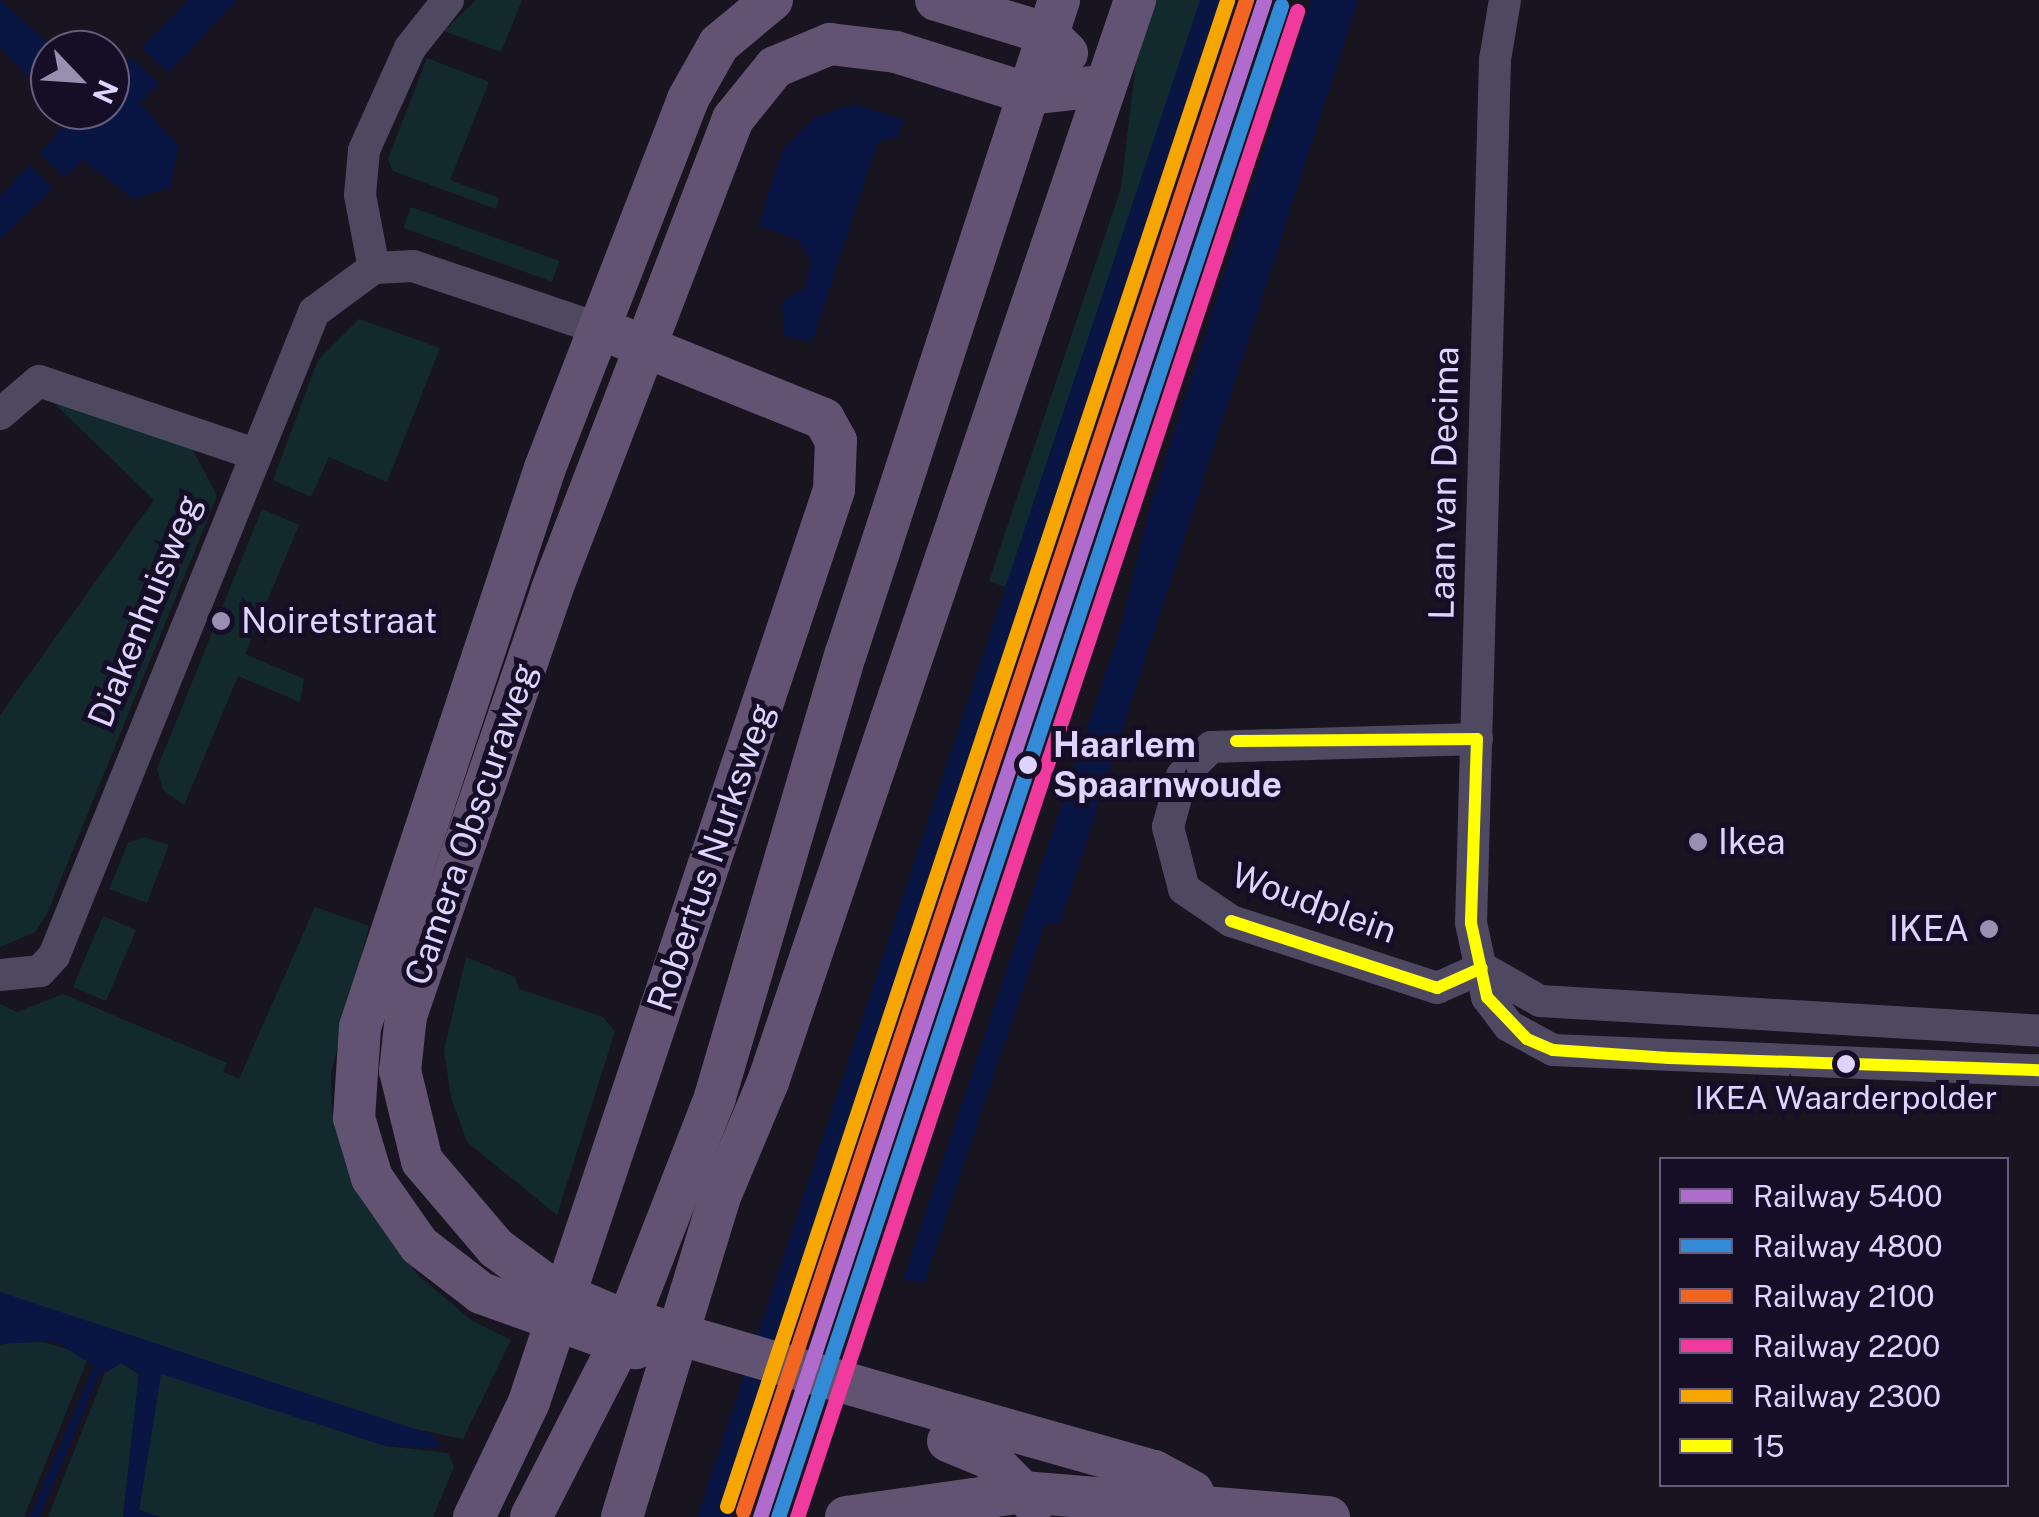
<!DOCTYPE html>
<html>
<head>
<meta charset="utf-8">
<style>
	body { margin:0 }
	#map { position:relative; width:2039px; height:1517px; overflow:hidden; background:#181420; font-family:"Public Sans",sans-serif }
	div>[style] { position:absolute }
	.green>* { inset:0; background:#122a2e; transform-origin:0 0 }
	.water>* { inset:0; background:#091542 }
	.pier>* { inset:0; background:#181420; transform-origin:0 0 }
	.stream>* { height:9px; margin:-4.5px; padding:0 4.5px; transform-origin:4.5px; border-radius:4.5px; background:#091542 }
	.canal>* { height:30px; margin:-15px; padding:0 15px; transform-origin:15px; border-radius:15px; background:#091542 }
	.minor>* { height:32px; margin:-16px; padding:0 16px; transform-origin:16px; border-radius:16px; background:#4e4961 }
	.major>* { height:42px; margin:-21px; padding:0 21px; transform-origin:21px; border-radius:21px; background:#635372 }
	.major-bridge>* { height:42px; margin:-21px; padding:0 21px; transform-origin:21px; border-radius:21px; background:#635372 }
	.bus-1>* { height:12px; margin:-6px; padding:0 6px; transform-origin:6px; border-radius:6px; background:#ff0 }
	.rail-1>* { height:15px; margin:-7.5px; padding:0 7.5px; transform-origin:7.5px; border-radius:7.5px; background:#b06ccc }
	.rail-2>* { height:15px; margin:-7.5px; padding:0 7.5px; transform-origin:7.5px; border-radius:7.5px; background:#338bd7 }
	.rail-3>* { height:15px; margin:-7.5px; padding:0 7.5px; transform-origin:7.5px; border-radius:7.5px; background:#f26522 }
	.rail-4>* { height:15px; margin:-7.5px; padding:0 7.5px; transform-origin:7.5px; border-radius:7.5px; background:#f13a9d }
	.rail-5>* { height:15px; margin:-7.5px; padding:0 7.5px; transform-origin:7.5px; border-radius:7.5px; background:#f7a600 }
	.dots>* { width:28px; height:28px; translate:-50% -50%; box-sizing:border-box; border:5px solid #160e26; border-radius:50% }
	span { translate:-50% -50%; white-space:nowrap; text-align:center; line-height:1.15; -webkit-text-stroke:10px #160e26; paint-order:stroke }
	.bus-label { font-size:32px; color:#dfd3ff }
	.street-label { font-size:35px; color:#dfd3ff }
	.poi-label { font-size:35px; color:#dfd3ff }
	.left { translate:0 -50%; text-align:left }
	.right { translate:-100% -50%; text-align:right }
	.stop-label { font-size:35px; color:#dfd3ff; font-weight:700 }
	.legend { position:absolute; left:1659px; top:1157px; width:350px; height:330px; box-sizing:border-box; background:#160e26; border:2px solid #665d7d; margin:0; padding:12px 18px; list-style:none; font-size:30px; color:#dfd3ff }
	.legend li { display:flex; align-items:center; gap:20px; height:50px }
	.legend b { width:50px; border:2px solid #665d7d }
	.north { position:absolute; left:30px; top:30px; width:100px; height:100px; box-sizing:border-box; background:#160e26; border:2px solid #665d7d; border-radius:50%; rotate:115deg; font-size:28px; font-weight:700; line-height:40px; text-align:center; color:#dfd3ff }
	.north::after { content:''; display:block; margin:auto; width:35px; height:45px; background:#9990b1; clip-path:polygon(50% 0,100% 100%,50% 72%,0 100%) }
</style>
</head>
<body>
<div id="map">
	<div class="green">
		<div style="clip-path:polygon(476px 0,522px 0,501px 52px,444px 31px)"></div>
		<div style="clip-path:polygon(1156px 0,1204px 0,1013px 590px,989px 581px,1121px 188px,1136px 62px)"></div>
		<div style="clip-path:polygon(427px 58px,489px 82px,450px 180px,499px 198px,496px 209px,393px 171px,388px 159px)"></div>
		<div style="left:411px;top:207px;width:158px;height:22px;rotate:20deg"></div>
		<div style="clip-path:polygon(359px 319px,440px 348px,387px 482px,329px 457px,311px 497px,273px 480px,318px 360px)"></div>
		<div style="clip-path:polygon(70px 402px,192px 448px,217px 496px,46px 916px,35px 932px,0 947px,0 715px,154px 500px,54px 403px)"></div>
		<div style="clip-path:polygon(262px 509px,299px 525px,245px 654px,304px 679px,300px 702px,238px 676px,184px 805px,163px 790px,157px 769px)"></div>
		<div style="clip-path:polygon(144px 837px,169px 845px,147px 903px,109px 889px,128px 843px)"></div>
		<div style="clip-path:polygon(315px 907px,369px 926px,331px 1073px,332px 1113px,357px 1189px,418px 1275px,471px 1320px,511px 1340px,463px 1439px,363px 1418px,0 1292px,0 1004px,17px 1012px,63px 994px,227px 1063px,223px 1072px,239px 1079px)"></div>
		<div style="left:103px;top:916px;width:36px;height:77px;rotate:23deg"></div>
		<div style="clip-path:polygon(466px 957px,515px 977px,519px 989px,603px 1017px,615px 1031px,557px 1215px,467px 1142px,451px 1097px,444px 1050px)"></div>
		<div style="clip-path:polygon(31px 1338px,89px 1356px,24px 1517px,0 1517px,0 1345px)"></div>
		<div style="clip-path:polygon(121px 1363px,139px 1374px,123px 1517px,48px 1517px,105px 1373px)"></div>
		<div style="clip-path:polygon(161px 1373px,386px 1446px,448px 1453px,454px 1467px,433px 1517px,159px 1517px,139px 1510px)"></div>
	</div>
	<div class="water">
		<div style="clip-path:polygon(0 0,57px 50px,50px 98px,0 48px)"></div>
		<div style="clip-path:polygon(188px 0,237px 0,140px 103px,178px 146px,171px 187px,133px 199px,83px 160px,0 239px,0 197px,68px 121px,62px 110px,110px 110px,110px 79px)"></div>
		<div style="clip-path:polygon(1311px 0,1358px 0,1060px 923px,1045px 923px,924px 1283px,903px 1280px,1121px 627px,1148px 514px)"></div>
		<div style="clip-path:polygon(855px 104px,905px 120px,897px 137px,878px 141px,812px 342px,784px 336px,782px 301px,805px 288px,811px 261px,797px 239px,758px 226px,783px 149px,815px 117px)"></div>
		<div style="clip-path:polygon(0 1292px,433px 1435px,442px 1448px,386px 1446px,161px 1374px,139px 1510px,159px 1517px,123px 1517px,139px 1374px,121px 1363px,105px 1373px,55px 1341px,0 1344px)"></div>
	</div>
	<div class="pier">
		<div style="left:141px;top:47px;width:40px;height:14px;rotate:43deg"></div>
		<div style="left:37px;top:150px;width:41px;height:16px;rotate:45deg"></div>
	</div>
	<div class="stream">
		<div style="left:34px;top:1517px;width:170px;rotate:-67.2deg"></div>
	</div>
	<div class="canal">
		<div style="left:713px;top:1517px;width:1598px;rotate:-71.66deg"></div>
	</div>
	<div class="minor">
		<div style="left:1505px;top:0;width:61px;rotate:99.5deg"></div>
		<div style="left:1495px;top:60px;width:863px;rotate:91.59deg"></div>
		<div style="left:1471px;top:923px;width:76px;rotate:77.8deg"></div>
		<div style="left:1487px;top:997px;width:36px;rotate:53deg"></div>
		<div style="left:1509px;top:1026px;width:50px;rotate:28.6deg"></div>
		<div style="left:1553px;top:1050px;width:486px;rotate:2.4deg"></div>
		<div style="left:374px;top:268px;width:74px;rotate:-100.9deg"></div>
		<div style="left:360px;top:195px;width:45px;rotate:-84.9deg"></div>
		<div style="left:364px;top:150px;width:112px;rotate:-65.7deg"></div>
		<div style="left:410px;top:48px;width:61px;rotate:-51.6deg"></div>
		<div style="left:0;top:414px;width:51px;rotate:-40.2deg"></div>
		<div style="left:39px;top:381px;width:225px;rotate:18.7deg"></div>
		<div style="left:1477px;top:739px;width:266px;rotate:178.3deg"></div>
		<div style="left:1211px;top:747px;width:41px;rotate:135deg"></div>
		<div style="left:1182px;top:776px;width:53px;rotate:105.4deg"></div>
		<div style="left:1168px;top:827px;width:64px;rotate:75.5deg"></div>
		<div style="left:1184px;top:889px;width:57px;rotate:34.2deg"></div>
		<div style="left:1231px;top:921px;width:217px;rotate:18deg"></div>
		<div style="left:1437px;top:988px;width:49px;rotate:-24deg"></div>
		<div style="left:1482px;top:968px;width:67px;rotate:29.6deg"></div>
		<div style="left:1540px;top:1001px;width:500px;rotate:3.4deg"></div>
		<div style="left:0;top:975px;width:40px;rotate:-5.7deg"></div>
		<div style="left:40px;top:971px;width:21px;rotate:-47deg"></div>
		<div style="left:54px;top:956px;width:695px;rotate:-68.01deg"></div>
		<div style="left:314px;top:312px;width:74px;rotate:-36.3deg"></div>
		<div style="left:374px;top:268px;width:39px;rotate:-3deg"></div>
		<div style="left:413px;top:266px;width:197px;rotate:18.6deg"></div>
	</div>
	<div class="major">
		<div style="left:936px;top:0;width:117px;rotate:16.9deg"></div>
		<div style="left:1048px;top:34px;width:27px;rotate:45deg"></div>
		<div style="left:496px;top:1248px;width:114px;rotate:-130.4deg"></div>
		<div style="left:422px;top:1161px;width:93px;rotate:-103.7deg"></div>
		<div style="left:400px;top:1071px;width:55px;rotate:-83.8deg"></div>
		<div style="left:406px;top:1016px;width:451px;rotate:-71.1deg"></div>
		<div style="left:552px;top:589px;width:504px;rotate:-68.94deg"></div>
		<div style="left:733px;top:119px;width:67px;rotate:-51.1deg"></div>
		<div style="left:775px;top:67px;width:60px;rotate:-22.7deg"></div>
		<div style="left:830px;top:44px;width:66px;rotate:6.9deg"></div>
		<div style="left:896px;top:52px;width:139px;rotate:17.5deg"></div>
		<div style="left:1029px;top:94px;width:71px;rotate:-6.4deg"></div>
		<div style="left:481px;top:1293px;width:78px;rotate:-142.3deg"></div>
		<div style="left:419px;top:1245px;width:82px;rotate:-125deg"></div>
		<div style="left:372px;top:1178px;width:63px;rotate:-106.7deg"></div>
		<div style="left:354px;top:1118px;width:91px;rotate:-86.2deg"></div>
		<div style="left:360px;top:1027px;width:589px;rotate:-71.69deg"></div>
		<div style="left:545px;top:468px;width:396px;rotate:-68.8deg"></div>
		<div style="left:688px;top:99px;width:63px;rotate:-60.6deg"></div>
		<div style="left:719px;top:44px;width:69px;rotate:-39.7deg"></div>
		<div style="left:956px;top:1415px;width:206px;rotate:15.8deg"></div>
		<div style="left:1154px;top:1471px;width:44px;rotate:28.3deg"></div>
		<div style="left:948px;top:1441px;width:44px;rotate:22.5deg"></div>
		<div style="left:989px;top:1458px;width:64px;rotate:45.6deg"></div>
		<div style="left:474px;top:1517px;width:127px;rotate:-64.4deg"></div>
		<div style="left:529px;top:1402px;width:962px;rotate:-71.51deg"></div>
		<div style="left:834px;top:490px;width:49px;rotate:-87.7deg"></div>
		<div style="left:836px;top:441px;width:25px;rotate:-119deg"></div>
		<div style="left:824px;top:419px;width:221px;rotate:-158deg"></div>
		<div style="left:531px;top:1517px;width:189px;rotate:-62.9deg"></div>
		<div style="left:617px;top:1349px;width:270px;rotate:-68.7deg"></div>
		<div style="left:715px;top:1097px;width:463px;rotate:-73.6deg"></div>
		<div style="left:846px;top:653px;width:687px;rotate:-71.93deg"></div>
		<div style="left:622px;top:1517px;width:332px;rotate:-73deg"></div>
		<div style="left:719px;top:1199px;width:127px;rotate:-67.3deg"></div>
		<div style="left:768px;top:1082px;width:1143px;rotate:-71.26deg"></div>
		<div style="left:846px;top:1517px;width:179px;rotate:-8deg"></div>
		<div style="left:1023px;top:1492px;width:307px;rotate:4.7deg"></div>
	</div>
	<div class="major-bridge">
		<div style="left:496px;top:1248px;width:73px;rotate:36.1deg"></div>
		<div style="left:555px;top:1291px;width:62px;rotate:22.8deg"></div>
		<div style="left:612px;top:1315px;width:358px;rotate:16.2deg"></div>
		<div style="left:481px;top:1293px;width:164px;rotate:19.7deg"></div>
	</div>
	<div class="bus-1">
		<div style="left:1477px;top:739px;width:184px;rotate:91.9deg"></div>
		<div style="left:1471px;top:923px;width:76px;rotate:77.8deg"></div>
		<div style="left:1487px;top:997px;width:58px;rotate:46.4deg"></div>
		<div style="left:1527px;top:1039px;width:28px;rotate:23deg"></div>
		<div style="left:1553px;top:1050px;width:116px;rotate:3.9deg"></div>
		<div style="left:1669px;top:1058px;width:370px;rotate:1.9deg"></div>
		<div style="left:1236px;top:741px;width:241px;rotate:-0.5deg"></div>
		<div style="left:1231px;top:921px;width:217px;rotate:18deg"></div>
		<div style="left:1437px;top:988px;width:49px;rotate:-24deg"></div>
	</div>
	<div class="rail-1">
		<div style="left:760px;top:1517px;width:1599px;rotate:-71.62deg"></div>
	</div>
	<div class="rail-2">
		<div style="left:778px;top:1517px;width:1593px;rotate:-71.59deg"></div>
	</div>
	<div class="rail-3">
		<div style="left:743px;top:1511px;width:1593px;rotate:-71.59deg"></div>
	</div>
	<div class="rail-4">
		<div style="left:797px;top:1517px;width:1587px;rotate:-71.63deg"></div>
	</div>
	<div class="rail-5">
		<div style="left:727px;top:1506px;width:1587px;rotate:-71.63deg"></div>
	</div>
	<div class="dots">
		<div style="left:221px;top:621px;background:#9990b1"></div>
		<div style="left:1028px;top:765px;background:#dfd3ff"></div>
		<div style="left:1698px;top:842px;background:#9990b1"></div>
		<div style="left:1989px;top:929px;background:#9990b1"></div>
		<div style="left:1846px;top:1064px;background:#dfd3ff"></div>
	</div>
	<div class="bus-label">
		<span style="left:1846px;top:1098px">IKEA Waarderpolder</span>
	</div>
	<div class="street-label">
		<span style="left:1444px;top:483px;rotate:-89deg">Laan van Decima</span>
		<span style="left:145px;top:611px;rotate:-68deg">Diakenhuisweg</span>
		<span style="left:471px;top:824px;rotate:-71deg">Camera Obscuraweg</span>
		<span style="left:711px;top:857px;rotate:-71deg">Robertus Nurksweg</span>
		<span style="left:1314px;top:903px;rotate:20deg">Woudplein</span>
	</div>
	<div class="poi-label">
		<span class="left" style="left:241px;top:621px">Noiretstraat</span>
		<span class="left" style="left:1718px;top:842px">Ikea</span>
		<span class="right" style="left:1969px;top:929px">IKEA</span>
	</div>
	<div class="stop-label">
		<span class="left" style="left:1053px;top:765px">Haarlem<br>Spaarnwoude</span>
	</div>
	<ul class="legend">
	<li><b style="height:12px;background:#b06ccc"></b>Railway 5400</li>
	<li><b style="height:12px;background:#338bd7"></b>Railway 4800</li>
	<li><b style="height:12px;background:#f26522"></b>Railway 2100</li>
	<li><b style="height:12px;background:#f13a9d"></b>Railway 2200</li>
	<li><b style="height:12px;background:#f7a600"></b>Railway 2300</li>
	<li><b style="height:12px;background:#ff0"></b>15</li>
	</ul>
	<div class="north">N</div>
</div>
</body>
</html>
